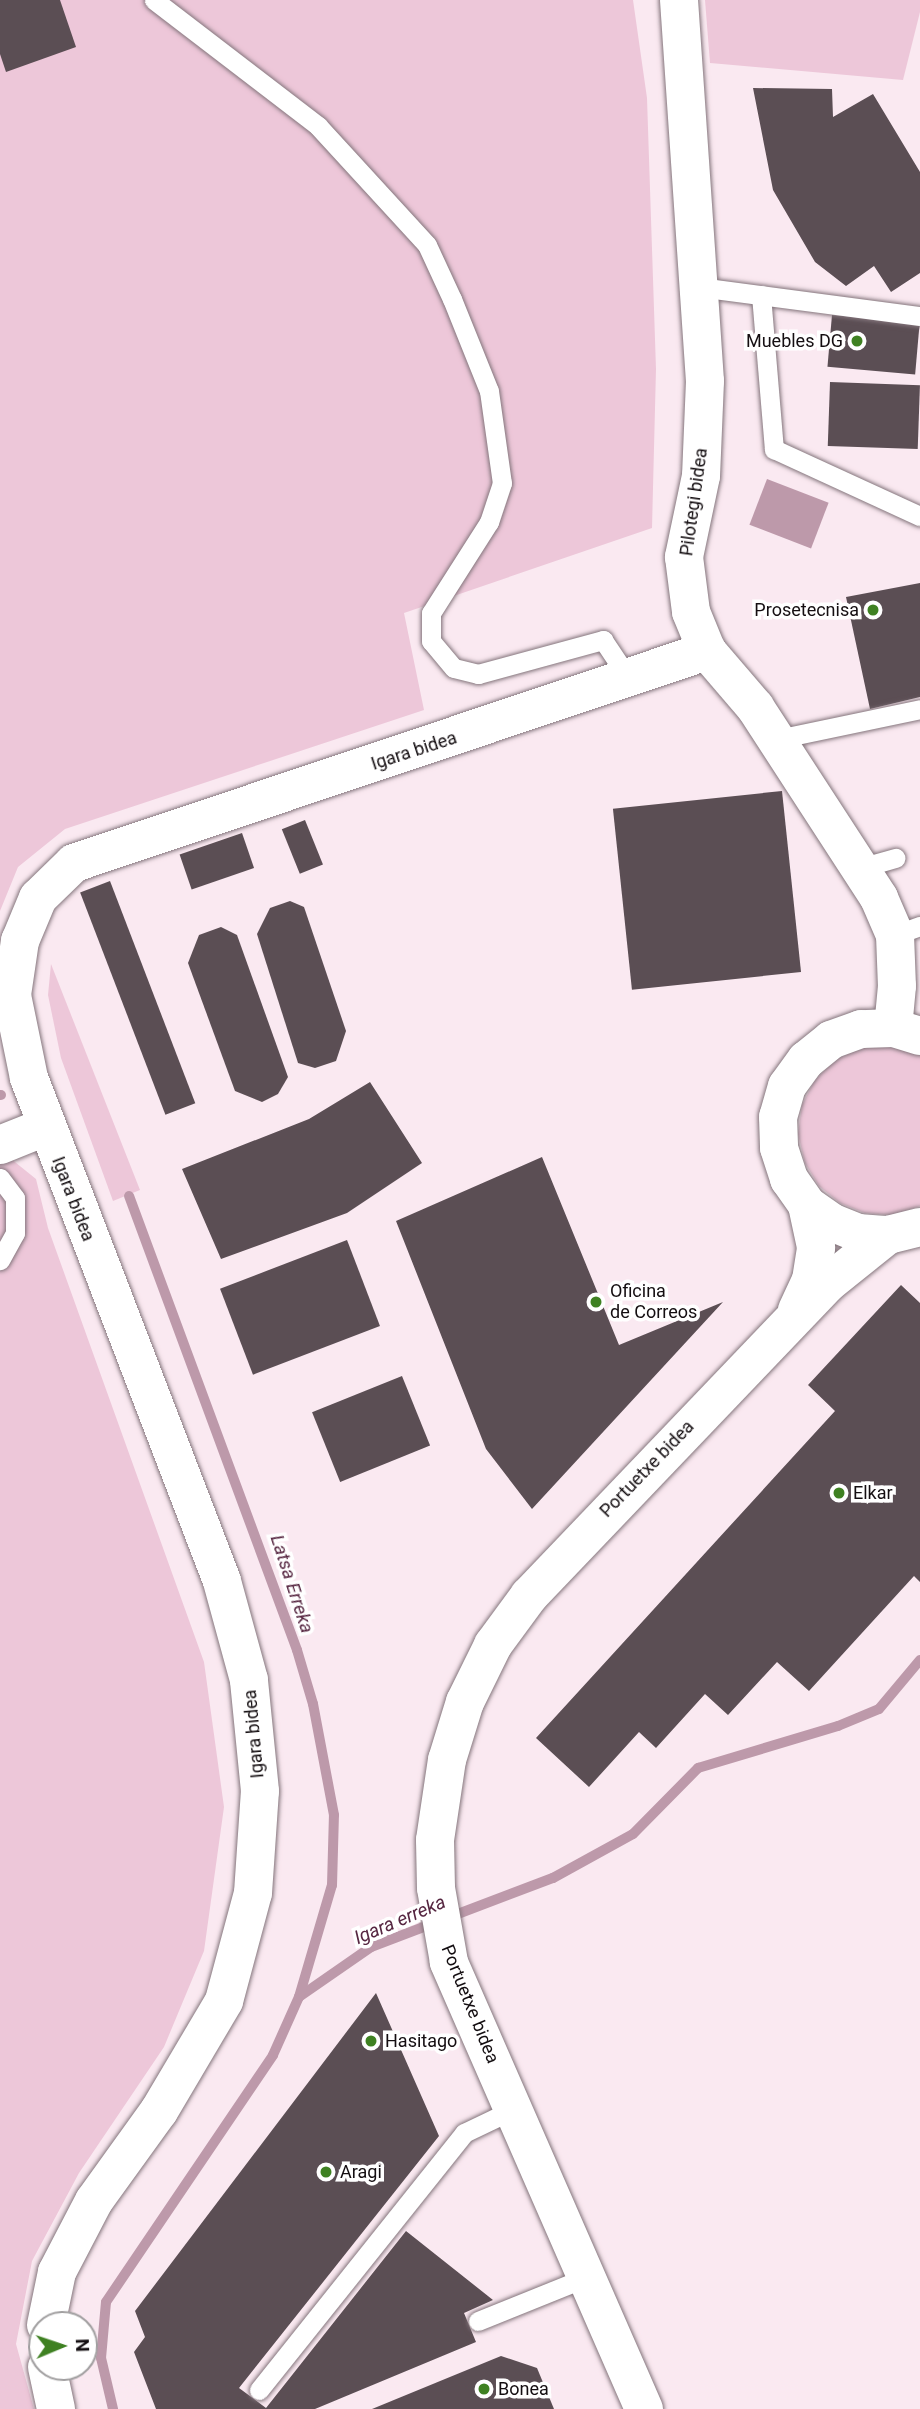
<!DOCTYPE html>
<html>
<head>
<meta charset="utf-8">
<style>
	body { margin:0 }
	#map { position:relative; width:920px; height:2409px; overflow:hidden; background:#fae9f1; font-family:Roboto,sans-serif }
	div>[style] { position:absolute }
	.green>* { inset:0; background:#edc7d9 }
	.water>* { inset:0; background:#bd99aa; transform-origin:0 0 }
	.stream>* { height:10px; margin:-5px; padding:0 5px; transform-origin:5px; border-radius:5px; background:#bd99aa }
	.building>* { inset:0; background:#5b4e54; transform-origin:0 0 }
	.roads { filter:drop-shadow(0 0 2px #84757c) drop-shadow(0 0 2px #84757c) }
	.service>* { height:19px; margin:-9.5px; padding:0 9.5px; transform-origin:9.5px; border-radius:9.5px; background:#fff }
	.minor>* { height:38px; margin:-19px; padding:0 19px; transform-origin:19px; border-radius:19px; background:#fff }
	.dots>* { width:19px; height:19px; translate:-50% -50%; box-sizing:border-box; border:4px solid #fff; border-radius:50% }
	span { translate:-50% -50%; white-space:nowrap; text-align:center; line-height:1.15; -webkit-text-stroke:7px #fff; paint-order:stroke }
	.poi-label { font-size:18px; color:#140e11 }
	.right { translate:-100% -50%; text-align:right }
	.left { translate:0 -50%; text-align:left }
	.street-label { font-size:18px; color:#140e11 }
	.water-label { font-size:19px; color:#562641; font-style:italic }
	.north { position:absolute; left:28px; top:2311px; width:70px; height:70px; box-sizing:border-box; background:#fff; border:2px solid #a19fa0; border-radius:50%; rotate:88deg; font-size:19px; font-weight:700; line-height:28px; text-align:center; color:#140e11 }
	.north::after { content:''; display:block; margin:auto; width:24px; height:32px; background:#3f8122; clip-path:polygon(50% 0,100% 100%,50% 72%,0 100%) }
</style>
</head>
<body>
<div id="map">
	<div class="green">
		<div style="clip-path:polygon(0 0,633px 0,647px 98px,656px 369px,652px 528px,404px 613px,424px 710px,65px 829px,18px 867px,0 911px)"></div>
		<div style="clip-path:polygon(705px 0,920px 0,920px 12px,903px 80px,710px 63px)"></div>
		<div style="clip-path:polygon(51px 964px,140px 1190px,113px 1201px,61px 1058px,48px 995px)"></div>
		<div style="clip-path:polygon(890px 1045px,920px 1054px,920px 1206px,892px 1215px,865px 1213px,840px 1203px,819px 1186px,805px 1163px,798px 1134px,802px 1105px,815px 1080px,835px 1060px,861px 1048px)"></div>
		<div style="clip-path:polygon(0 1150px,36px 1179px,48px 1228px,204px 1662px,224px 1807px,204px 1951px,164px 2047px,79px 2173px,32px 2261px,16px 2344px,34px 2409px,0 2409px)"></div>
	</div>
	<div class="water">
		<div style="left:767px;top:479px;width:66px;height:49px;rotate:21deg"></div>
	</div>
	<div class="stream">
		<div style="left:0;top:1095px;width:1px"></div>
		<div style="left:299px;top:1997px;width:88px;rotate:-34.8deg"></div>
		<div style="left:371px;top:1947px;width:195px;rotate:-20.8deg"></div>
		<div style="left:553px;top:1878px;width:91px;rotate:-28.8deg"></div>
		<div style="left:633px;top:1834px;width:93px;rotate:-45.4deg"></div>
		<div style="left:698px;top:1768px;width:146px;rotate:-16.7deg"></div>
		<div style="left:838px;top:1726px;width:44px;rotate:-22.5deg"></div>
		<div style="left:879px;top:1709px;width:64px;rotate:-50.1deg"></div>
		<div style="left:113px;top:2409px;width:52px;rotate:-103.2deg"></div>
		<div style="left:101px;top:2358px;width:56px;rotate:-84.9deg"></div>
		<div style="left:106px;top:2302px;width:298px;rotate:-55.9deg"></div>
		<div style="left:273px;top:2055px;width:64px;rotate:-65.9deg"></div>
		<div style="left:299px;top:1997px;width:117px;rotate:-73.6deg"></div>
		<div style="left:332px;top:1885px;width:70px;rotate:-88.4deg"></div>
		<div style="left:334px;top:1815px;width:113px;rotate:-100.7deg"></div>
		<div style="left:313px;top:1704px;width:56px;rotate:-106.5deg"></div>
		<div style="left:297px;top:1650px;width:484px;rotate:-110.3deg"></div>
	</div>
	<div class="building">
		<div style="clip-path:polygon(0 0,60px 0,76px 47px,6px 72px,0 54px)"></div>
		<div style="clip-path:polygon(753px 88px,832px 89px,833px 117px,873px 94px,920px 172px,920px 273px,891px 292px,874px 266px,846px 286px,815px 262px,773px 190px)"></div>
		<div style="left:832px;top:315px;width:88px;height:52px;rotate:5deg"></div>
		<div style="left:830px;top:382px;width:90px;height:64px;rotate:2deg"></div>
		<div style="clip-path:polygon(920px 583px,920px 697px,870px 709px,846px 597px)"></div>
		<div style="left:782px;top:791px;width:182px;height:170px;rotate:84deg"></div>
		<div style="left:305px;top:820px;width:48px;height:25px;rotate:68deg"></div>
		<div style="left:242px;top:833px;width:37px;height:66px;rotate:71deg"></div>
		<div style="left:110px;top:881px;width:238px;height:32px;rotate:69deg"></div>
		<div style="clip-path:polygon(290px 901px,304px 907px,346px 1031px,336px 1061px,315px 1068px,298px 1063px,257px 934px,270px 908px)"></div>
		<div style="clip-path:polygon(221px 927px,237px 935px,288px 1077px,278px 1094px,262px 1102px,235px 1091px,188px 963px,199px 935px)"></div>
		<div style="clip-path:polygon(370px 1082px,422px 1163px,347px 1213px,221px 1259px,182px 1169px,309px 1119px)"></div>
		<div style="clip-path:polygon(542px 1157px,619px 1345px,723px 1302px,532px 1509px,486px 1449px,396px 1221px)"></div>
		<div style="left:347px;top:1240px;width:92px;height:136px;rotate:69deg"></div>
		<div style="clip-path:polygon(901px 1285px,920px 1303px,920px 1582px,914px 1576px,809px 1691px,777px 1662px,728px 1715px,705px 1694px,656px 1748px,639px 1732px,589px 1787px,536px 1738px,835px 1411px,808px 1385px)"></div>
		<div style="left:402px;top:1376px;width:75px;height:97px;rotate:68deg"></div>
		<div style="clip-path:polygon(376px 1993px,439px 2136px,239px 2388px,266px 2408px,406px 2231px,493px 2300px,464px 2313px,476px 2342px,315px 2409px,156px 2409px,134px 2352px,145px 2337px,135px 2311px)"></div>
		<div style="clip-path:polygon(501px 2356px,537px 2368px,554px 2409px,372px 2409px)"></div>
	</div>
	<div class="roads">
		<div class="service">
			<div style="left:154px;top:0;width:207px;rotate:37.5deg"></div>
			<div style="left:318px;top:126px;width:161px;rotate:47.5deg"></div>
			<div style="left:427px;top:245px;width:60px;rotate:65.2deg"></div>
			<div style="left:452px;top:299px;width:99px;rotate:68.1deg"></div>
			<div style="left:489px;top:391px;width:93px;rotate:82deg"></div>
			<div style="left:502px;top:483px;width:41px;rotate:108.4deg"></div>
			<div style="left:489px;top:522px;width:108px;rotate:122.5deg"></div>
			<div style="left:431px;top:613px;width:28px;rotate:90deg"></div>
			<div style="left:431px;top:641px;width:35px;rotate:50deg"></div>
			<div style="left:454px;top:668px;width:25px;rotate:14deg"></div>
			<div style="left:478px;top:674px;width:130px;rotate:-15.2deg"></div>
			<div style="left:603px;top:640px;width:47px;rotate:56.3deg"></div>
			<div style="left:699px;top:287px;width:223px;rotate:7.5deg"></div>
			<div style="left:761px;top:295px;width:155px;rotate:85.2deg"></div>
			<div style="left:774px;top:449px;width:161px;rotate:24.7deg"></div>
			<div style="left:777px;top:739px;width:146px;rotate:-11.8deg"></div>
			<div style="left:860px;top:868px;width:37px;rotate:-16deg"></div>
			<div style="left:895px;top:935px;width:27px;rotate:-20deg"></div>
			<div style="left:0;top:1178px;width:25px;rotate:53deg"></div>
			<div style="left:15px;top:1198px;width:35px;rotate:90deg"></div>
			<div style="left:15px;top:1233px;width:31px;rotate:119deg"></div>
			<div style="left:478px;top:2321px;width:118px;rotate:-22deg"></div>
			<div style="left:259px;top:2390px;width:329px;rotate:-51.4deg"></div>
			<div style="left:464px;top:2133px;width:55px;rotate:-25.6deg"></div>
		</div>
		<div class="minor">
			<div style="left:679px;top:0;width:382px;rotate:86.1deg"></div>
			<div style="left:705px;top:381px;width:95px;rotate:92.4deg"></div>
			<div style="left:701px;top:476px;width:83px;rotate:101.9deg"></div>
			<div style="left:684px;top:557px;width:55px;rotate:82.7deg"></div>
			<div style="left:691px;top:612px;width:42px;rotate:67.7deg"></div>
			<div style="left:707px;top:651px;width:74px;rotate:49.4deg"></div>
			<div style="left:755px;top:707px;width:228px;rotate:57deg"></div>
			<div style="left:879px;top:898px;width:40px;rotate:66.6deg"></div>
			<div style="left:895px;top:935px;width:51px;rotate:87.8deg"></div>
			<div style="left:897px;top:986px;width:42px;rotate:95.4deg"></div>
			<div style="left:920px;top:1036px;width:28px;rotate:-163deg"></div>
			<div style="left:893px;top:1028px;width:32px;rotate:178deg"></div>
			<div style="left:861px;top:1029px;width:32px;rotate:160deg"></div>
			<div style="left:831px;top:1040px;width:32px;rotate:141deg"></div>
			<div style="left:806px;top:1060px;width:32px;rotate:126deg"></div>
			<div style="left:787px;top:1086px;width:32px;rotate:106deg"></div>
			<div style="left:778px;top:1117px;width:31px;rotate:88deg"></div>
			<div style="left:779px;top:1148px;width:33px;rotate:72deg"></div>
			<div style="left:789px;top:1179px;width:32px;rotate:55deg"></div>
			<div style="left:807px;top:1205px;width:29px;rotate:35deg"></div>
			<div style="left:831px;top:1222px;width:29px;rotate:22deg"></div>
			<div style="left:858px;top:1233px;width:30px;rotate:4deg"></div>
			<div style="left:888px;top:1235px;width:33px;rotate:-14deg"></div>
			<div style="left:0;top:1145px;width:48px;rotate:-21.8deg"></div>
			<div style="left:797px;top:1310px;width:33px;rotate:-65deg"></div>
			<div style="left:811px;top:1280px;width:33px;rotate:-81deg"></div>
			<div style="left:816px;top:1247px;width:43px;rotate:-102.1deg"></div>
			<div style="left:46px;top:2325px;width:54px;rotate:-78.3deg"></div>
			<div style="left:57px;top:2272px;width:80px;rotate:-62.5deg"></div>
			<div style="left:94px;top:2201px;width:111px;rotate:-54.2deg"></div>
			<div style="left:159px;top:2111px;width:128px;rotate:-59.4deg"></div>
			<div style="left:224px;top:2001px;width:112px;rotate:-75deg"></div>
			<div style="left:253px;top:1893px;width:102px;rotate:-86.1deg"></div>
			<div style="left:260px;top:1791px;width:112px;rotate:-95.7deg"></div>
			<div style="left:249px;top:1680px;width:103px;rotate:-105.3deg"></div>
			<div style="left:222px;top:1581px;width:539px;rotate:-110.99deg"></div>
			<div style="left:29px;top:1078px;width:85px;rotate:-101.6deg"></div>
			<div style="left:12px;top:995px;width:55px;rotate:-81.6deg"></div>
			<div style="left:20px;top:941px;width:47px;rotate:-67.3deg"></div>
			<div style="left:38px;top:898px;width:50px;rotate:-44.2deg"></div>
			<div style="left:74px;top:863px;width:668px;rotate:-18.52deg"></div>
			<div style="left:47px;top:2367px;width:43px;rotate:77.9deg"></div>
			<div style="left:644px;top:2409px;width:488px;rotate:-113.6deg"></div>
			<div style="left:449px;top:1962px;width:75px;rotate:-100deg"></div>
			<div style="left:436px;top:1888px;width:48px;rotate:-91.2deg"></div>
			<div style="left:435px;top:1840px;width:81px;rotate:-81.5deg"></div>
			<div style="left:447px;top:1760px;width:61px;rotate:-72.8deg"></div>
			<div style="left:465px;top:1702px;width:64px;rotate:-63.8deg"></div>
			<div style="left:493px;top:1645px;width:61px;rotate:-53.7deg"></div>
			<div style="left:529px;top:1596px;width:433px;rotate:-46.3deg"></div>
			<div style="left:828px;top:1283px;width:77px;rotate:-38.7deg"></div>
		</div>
	</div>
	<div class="dots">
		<div style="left:857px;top:341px;background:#3f8122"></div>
		<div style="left:873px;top:610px;background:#3f8122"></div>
		<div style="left:596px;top:1302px;background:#3f8122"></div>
		<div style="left:839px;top:1493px;background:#3f8122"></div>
		<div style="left:371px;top:2041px;background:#3f8122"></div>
		<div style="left:326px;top:2172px;background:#3f8122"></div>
		<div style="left:484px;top:2389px;background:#3f8122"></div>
	</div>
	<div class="poi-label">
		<span class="right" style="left:843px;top:341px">Muebles DG</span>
		<span class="right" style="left:859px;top:610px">Prosetecnisa</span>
		<span class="left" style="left:610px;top:1302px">Oficina<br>de Correos</span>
		<span class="left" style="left:853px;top:1493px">Elkar</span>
		<span class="left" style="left:385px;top:2041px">Hasitago</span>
		<span class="left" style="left:340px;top:2172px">Aragi</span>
		<span class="left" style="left:498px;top:2389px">Bonea</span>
	</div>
	<div class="street-label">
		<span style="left:694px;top:502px;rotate:-82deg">Pilotegi bidea</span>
		<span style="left:414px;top:751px;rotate:-18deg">Igara bidea</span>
		<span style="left:73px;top:1199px;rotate:69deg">Igara bidea</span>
		<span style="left:647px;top:1469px;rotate:-46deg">Portuetxe bidea</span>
		<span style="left:254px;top:1734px;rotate:-95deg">Igara bidea</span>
		<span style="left:470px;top:2004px;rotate:68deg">Portuetxe bidea</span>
	</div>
	<div class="water-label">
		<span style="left:292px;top:1584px;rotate:72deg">Latsa Erreka</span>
		<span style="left:400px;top:1920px;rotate:-23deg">Igara erreka</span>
	</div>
	<div class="north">N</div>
</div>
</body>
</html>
